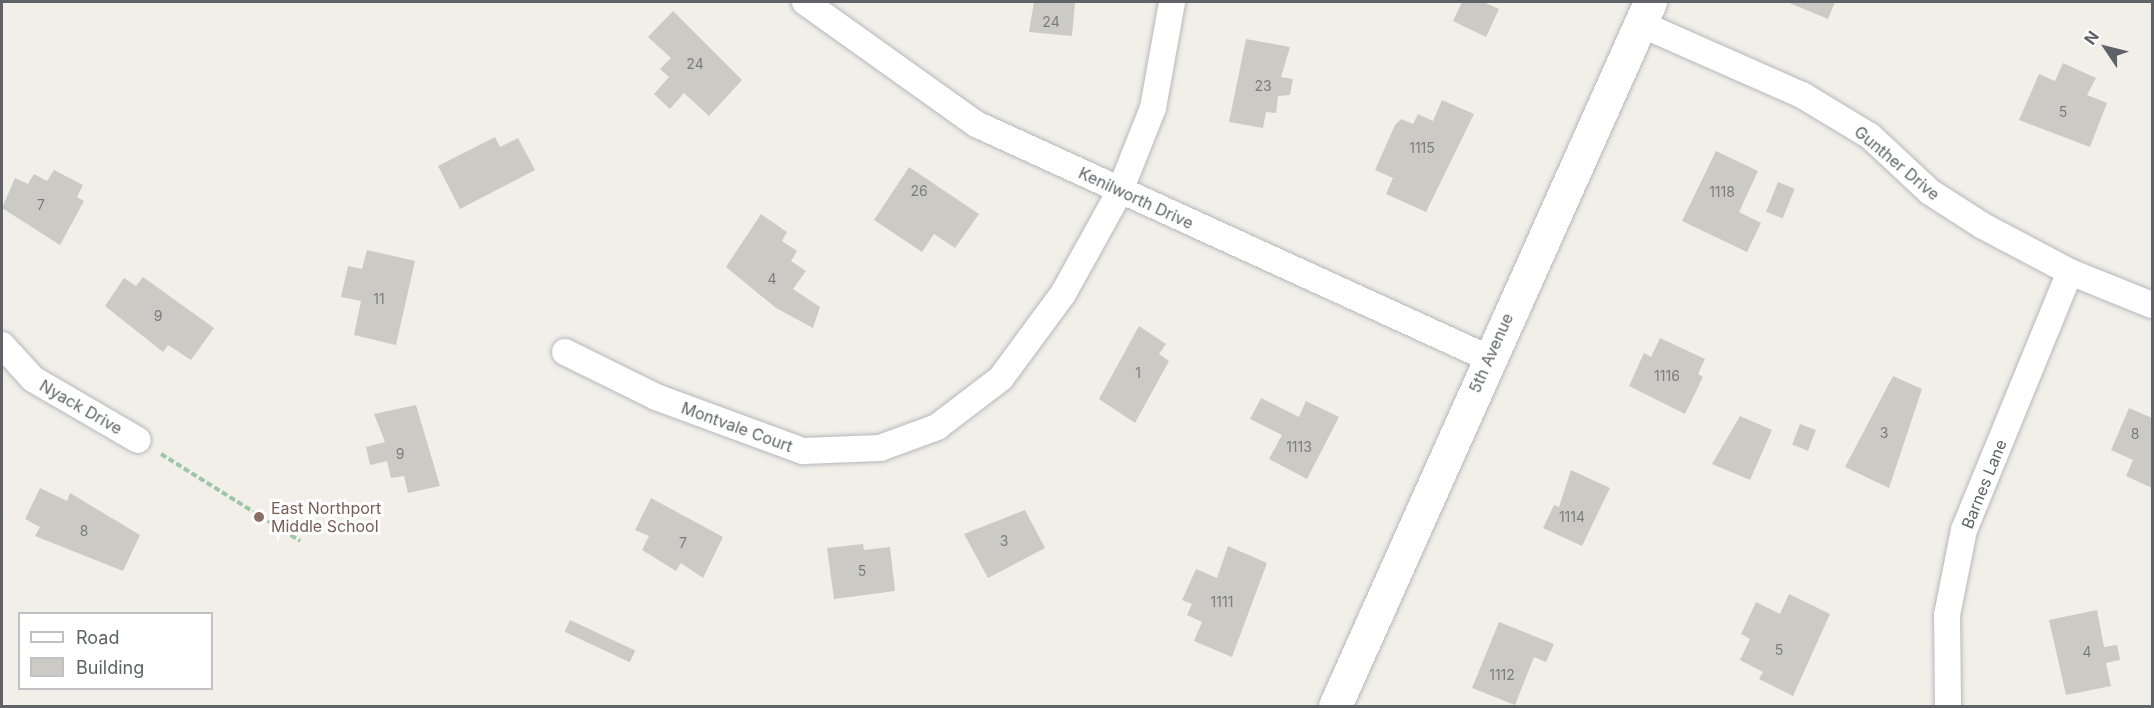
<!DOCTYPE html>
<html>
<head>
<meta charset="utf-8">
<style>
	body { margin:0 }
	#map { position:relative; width:2154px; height:708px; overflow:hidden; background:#f1efe8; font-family:Inter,sans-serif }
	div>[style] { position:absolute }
	.building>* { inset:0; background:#cccac5; transform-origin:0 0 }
	.path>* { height:4px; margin-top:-2px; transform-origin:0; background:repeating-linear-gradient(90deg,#9cc7a9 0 6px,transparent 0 9px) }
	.roads { filter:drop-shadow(0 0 2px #b5b8bc) drop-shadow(0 0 2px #b5b8bc) }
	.minor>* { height:26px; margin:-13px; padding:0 13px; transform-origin:13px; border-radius:13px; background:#fff }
	.tertiary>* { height:33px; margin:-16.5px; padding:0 16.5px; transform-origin:16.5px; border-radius:16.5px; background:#fff }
	.dots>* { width:16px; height:16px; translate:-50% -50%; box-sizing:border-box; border:3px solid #fff; border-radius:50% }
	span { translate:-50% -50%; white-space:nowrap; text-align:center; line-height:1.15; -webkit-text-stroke:6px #fff; paint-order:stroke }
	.number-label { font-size:14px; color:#7a7d7f }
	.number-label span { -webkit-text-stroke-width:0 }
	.street-label { font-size:16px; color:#5f6368 }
	.education-label { font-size:16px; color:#785e54 }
	.left { translate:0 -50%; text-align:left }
	.frame { position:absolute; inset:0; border:3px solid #5f6368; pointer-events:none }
	.legend { position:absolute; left:18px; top:612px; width:195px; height:78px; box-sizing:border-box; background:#fff; border:2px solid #bfc1c3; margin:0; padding:8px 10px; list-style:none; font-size:18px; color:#5f6368 }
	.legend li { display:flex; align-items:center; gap:12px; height:30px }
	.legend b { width:30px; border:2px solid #bfc1c3 }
	.north { position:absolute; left:2076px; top:18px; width:60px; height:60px; -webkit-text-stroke:4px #fff; paint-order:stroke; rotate:305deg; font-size:16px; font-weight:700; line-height:24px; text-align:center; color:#5f6368 }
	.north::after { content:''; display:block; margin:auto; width:21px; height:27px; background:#5f6368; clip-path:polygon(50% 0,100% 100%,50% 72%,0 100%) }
</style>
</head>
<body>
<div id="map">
	<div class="building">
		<div style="clip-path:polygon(1034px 2px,1075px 2px,1072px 36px,1029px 32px)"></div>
		<div style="clip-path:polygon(1462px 2px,1483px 2px,1499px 9px,1486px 37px,1453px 21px)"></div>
		<div style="clip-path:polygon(1787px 2px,1835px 2px,1828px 19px)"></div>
		<div style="clip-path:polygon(673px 11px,742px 80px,709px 116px,684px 93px,670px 109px,654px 94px,669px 77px,660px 69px,671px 58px,648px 37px)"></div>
		<div style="clip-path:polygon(1246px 39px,1290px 47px,1281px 77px,1293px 79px,1290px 95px,1278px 96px,1276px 113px,1266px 112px,1263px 128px,1229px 122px)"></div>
		<div style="clip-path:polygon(2063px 63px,2096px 78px,2087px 95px,2107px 103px,2090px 147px,2019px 120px,2039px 74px,2055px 81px)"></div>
		<div style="clip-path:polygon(1442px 100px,1474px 114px,1426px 212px,1386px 194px,1393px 178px,1375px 170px,1395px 125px,1401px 119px,1413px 124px,1418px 114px,1433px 121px)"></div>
		<div style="clip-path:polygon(495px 137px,500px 147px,518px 138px,535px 170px,460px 209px,438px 166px)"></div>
		<div style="clip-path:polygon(1716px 151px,1758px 171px,1739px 212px,1761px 223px,1747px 252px,1682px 221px)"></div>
		<div style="clip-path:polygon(909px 167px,979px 214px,955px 248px,934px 234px,922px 252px,874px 220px)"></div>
		<div style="clip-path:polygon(54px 170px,83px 185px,77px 197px,84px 201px,60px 245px,2px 208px,15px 178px,28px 184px,34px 174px,47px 181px)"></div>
		<div style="left:1778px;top:182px;width:18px;height:32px;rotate:22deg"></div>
		<div style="clip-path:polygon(761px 214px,787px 232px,782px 241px,797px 251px,791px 261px,806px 271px,793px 289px,820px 307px,813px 328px,776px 308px,726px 267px)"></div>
		<div style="clip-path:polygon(367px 250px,415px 261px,396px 345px,354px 335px,361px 301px,341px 297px,348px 266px,362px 269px)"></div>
		<div style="clip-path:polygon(143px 277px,214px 328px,191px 360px,168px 345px,163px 352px,105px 306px,124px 278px,136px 286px)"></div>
		<div style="clip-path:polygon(1139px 326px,1166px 344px,1159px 354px,1169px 361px,1135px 423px,1099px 399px)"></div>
		<div style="clip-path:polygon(1660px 338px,1705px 359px,1698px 374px,1703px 377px,1685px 414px,1629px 386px,1644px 353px,1651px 357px)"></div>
		<div style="clip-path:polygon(1893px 376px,1922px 389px,1889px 488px,1845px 467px)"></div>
		<div style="clip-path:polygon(1261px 398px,1299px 417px,1306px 401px,1339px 417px,1307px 479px,1269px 459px,1282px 435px,1250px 419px)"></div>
		<div style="clip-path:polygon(416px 405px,440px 486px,408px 493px,404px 476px,391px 478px,387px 461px,370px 465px,366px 447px,385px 442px,374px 414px)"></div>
		<div style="clip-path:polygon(2129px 408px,2152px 418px,2152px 488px,2126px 476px,2133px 460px,2111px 450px)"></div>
		<div style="clip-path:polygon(1740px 416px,1772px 430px,1750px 480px,1712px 464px)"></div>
		<div style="left:1800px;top:424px;width:17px;height:22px;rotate:21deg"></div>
		<div style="clip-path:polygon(1571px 470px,1610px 488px,1582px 546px,1543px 528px,1554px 505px,1559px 507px)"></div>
		<div style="clip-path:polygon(40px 488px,67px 501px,70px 493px,140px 535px,123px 571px,35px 536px,40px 527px,25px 519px)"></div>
		<div style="clip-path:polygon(651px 498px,723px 537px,703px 578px,681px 563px,676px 571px,642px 550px,649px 536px,635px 530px)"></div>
		<div style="clip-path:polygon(1025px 510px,1045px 548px,988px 578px,964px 534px)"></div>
		<div style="clip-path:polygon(863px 544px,864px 550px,890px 547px,895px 591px,834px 599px,827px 548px)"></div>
		<div style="clip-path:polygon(1228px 546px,1267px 563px,1232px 657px,1194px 641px,1202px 622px,1187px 615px,1192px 604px,1182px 600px,1196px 569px,1217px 578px)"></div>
		<div style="clip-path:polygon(1789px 594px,1830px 614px,1793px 696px,1759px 679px,1763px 672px,1740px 660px,1750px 639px,1741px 634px,1756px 602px,1780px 614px)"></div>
		<div style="clip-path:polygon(2097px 610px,2104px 647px,2117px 645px,2120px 660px,2106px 663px,2111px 686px,2066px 695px,2049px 620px)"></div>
		<div style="left:570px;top:620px;width:72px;height:13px;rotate:25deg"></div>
		<div style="clip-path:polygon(1499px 622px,1554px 644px,1546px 662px,1534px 657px,1515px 705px,1472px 688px)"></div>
	</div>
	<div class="path">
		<div style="left:161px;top:454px;width:164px;rotate:32deg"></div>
	</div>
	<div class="roads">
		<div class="minor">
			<div style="left:805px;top:2px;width:210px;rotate:35.5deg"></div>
			<div style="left:976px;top:124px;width:563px;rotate:24.56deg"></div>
			<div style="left:1641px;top:24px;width:176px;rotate:23.8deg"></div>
			<div style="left:1802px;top:95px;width:79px;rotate:31.1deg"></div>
			<div style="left:1870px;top:136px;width:82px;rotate:43deg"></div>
			<div style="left:1930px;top:192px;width:63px;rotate:32.7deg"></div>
			<div style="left:1983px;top:226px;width:98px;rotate:27.9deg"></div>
			<div style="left:2070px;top:272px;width:88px;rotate:21.9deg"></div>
			<div style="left:2px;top:345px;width:46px;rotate:47.6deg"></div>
			<div style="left:33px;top:379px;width:121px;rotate:30.2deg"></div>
			<div style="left:565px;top:352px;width:102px;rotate:26.3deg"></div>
			<div style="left:656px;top:397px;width:157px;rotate:20.2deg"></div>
			<div style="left:803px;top:451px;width:77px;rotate:-2.2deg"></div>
			<div style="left:880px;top:448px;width:61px;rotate:-20.2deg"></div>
			<div style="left:937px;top:427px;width:81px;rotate:-37.4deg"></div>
			<div style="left:1001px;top:378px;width:104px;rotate:-53.6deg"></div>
			<div style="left:1063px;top:294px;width:118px;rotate:-61deg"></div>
			<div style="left:1120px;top:191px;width:89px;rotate:-68.3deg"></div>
			<div style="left:1153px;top:108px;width:108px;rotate:-79.8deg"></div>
			<div style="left:1948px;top:706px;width:91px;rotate:-90.6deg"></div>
			<div style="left:1947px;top:615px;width:87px;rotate:-78.7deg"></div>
			<div style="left:1964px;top:530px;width:279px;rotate:-67.7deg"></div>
		</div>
		<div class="tertiary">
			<div style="left:1335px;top:706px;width:771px;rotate:-65.89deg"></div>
		</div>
	</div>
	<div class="dots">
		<div style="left:259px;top:517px;background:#8d6e63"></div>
	</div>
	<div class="number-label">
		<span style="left:1051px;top:22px">24</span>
		<span style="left:695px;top:64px">24</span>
		<span style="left:1263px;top:86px">23</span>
		<span style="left:2063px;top:112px">5</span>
		<span style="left:1422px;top:148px">1115</span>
		<span style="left:919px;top:191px">26</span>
		<span style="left:1722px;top:192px">1118</span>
		<span style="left:41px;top:205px">7</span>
		<span style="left:772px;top:279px">4</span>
		<span style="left:379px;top:299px">11</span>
		<span style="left:158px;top:316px">9</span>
		<span style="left:1138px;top:373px">1</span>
		<span style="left:1667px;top:376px">1116</span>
		<span style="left:1884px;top:433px">3</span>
		<span style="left:2135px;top:434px">8</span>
		<span style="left:1299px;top:447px">1113</span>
		<span style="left:400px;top:454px">9</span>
		<span style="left:1572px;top:517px">1114</span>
		<span style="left:84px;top:531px">8</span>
		<span style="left:1004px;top:541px">3</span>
		<span style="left:683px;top:543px">7</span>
		<span style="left:862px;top:571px">5</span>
		<span style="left:1222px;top:602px">1111</span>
		<span style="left:1779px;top:650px">5</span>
		<span style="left:2087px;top:652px">4</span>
		<span style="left:1502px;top:675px">1112</span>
	</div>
	<div class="street-label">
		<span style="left:1897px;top:163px;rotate:40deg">Gunther Drive</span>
		<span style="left:1136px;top:198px;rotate:25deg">Kenilworth Drive</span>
		<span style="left:1491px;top:353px;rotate:-66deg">5th Avenue</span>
		<span style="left:81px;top:407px;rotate:30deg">Nyack Drive</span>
		<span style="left:737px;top:427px;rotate:20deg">Montvale Court</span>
		<span style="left:1984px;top:484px;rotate:-68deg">Barnes Lane</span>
	</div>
	<div class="education-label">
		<span class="left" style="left:271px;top:517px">East Northport<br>Middle School</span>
	</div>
	<div class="frame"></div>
	<ul class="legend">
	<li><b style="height:8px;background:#fff"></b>Road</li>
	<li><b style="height:16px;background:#cccac5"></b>Building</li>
	</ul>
	<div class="north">N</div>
</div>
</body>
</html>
